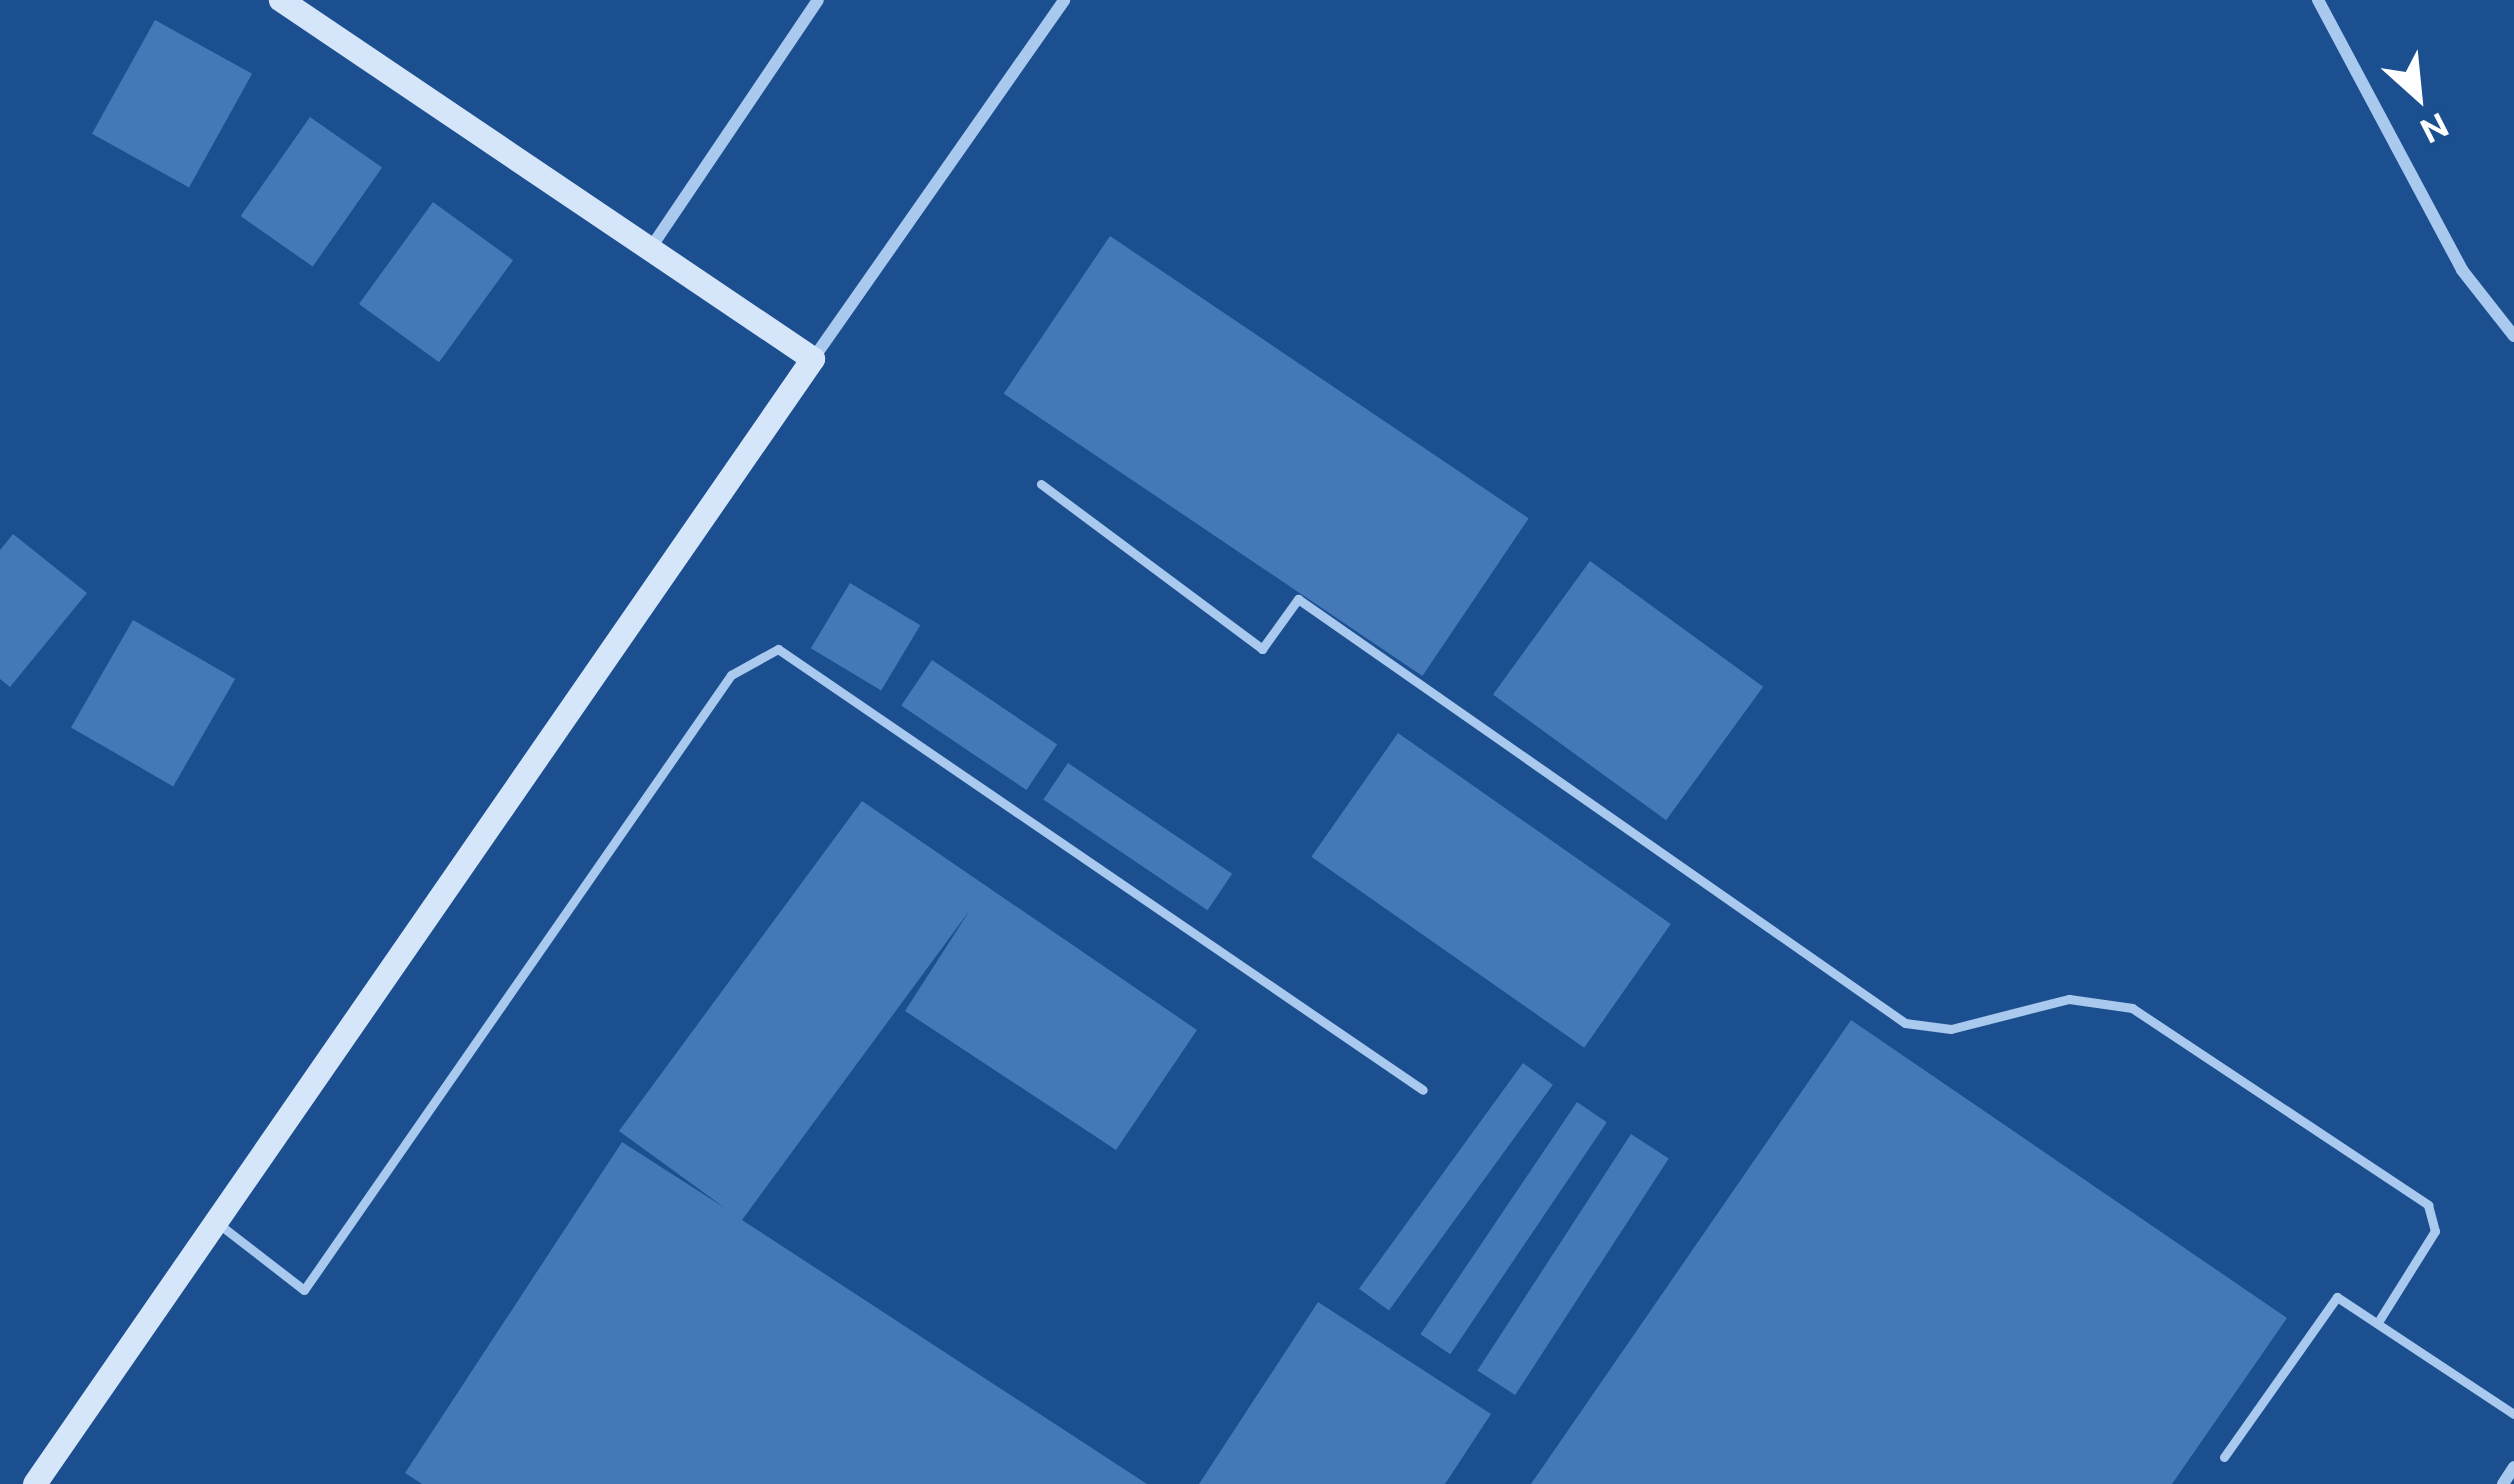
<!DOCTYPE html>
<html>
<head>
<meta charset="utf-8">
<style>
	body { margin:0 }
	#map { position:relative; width:2514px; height:1484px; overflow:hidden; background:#1b4f8f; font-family:"Public Sans",sans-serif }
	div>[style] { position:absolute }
	.building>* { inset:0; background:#4478b7; transform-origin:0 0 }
	.lane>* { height:9px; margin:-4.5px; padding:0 4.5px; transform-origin:4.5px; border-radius:4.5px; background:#a9c9ee }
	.street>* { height:12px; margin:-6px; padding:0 6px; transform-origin:6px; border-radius:6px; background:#a9c9ee }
	.secondary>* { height:24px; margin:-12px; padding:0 12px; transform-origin:12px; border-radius:12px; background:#d6e6fa }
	span { translate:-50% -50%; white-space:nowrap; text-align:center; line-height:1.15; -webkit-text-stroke:9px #1b4f8f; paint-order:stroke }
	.north { position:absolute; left:2358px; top:36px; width:120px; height:120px; -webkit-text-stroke:9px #1b4f8f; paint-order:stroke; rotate:153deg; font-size:33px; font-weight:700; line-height:48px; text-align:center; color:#fff }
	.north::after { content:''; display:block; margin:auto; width:42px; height:54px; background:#fff; clip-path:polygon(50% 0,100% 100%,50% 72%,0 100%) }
</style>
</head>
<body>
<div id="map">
	<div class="building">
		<div style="left:155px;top:20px;width:111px;height:130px;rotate:29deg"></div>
		<div style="left:310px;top:117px;width:88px;height:121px;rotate:35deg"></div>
		<div style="left:433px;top:202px;width:99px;height:126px;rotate:36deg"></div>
		<div style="left:1110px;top:236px;width:505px;height:190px;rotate:34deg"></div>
		<div style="clip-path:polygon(13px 534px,87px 593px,10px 687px,0 679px,0 550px)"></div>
		<div style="left:1590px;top:561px;width:214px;height:165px;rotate:36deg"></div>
		<div style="left:850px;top:583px;width:82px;height:76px;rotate:31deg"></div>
		<div style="left:133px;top:620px;width:118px;height:124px;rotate:30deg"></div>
		<div style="left:932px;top:660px;width:151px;height:55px;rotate:34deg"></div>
		<div style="left:1398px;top:733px;width:333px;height:151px;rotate:35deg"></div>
		<div style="left:1068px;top:763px;width:198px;height:44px;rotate:34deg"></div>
		<div style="clip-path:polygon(862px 801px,1197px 1030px,1116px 1150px,905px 1011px,970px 910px,742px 1220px,1147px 1484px,422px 1484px,405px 1473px,622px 1142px,725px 1208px,619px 1131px)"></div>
		<div style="clip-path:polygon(1851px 1020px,2287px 1318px,2172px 1484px,1531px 1484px)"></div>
		<div style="left:1523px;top:1063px;width:37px;height:279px;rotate:36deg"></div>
		<div style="left:1577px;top:1102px;width:36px;height:280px;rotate:34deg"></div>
		<div style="left:1631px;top:1134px;width:45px;height:282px;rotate:33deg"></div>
		<div style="clip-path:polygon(1318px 1302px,1491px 1414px,1445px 1484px,1199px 1484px)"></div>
	</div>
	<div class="lane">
		<div style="left:1041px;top:484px;width:276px;rotate:36.7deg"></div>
		<div style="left:1262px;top:649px;width:62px;rotate:-54.2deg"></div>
		<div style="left:1298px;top:599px;width:740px;rotate:34.93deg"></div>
		<div style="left:1905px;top:1023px;width:46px;rotate:7.4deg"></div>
		<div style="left:1951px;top:1029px;width:122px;rotate:-14.3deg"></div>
		<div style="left:2069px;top:999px;width:64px;rotate:8.1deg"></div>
		<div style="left:2132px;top:1008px;width:356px;rotate:33.6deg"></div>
		<div style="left:2428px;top:1205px;width:27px;rotate:75deg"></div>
		<div style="left:2435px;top:1231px;width:104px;rotate:122deg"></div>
		<div style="left:220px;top:1225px;width:106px;rotate:37.7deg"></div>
		<div style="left:304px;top:1290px;width:749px;rotate:-55.23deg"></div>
		<div style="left:731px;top:675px;width:54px;rotate:-29deg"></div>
		<div style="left:778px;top:649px;width:781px;rotate:34.36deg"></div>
		<div style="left:2224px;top:1457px;width:196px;rotate:-54.8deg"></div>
		<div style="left:2337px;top:1297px;width:212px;rotate:33.5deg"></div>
	</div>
	<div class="street">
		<div style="left:2318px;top:0;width:306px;rotate:61.9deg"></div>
		<div style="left:2462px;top:270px;width:84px;rotate:51.8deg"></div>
		<div style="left:650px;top:249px;width:300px;rotate:-56deg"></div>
		<div style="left:813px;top:359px;width:438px;rotate:-55deg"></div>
		<div style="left:2503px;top:1484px;width:20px;rotate:-57deg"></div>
	</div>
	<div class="secondary">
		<div style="left:35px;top:1484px;width:1368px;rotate:-55.33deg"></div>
		<div style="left:813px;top:359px;width:642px;rotate:-145.99deg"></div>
	</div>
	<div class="north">N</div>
</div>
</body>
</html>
